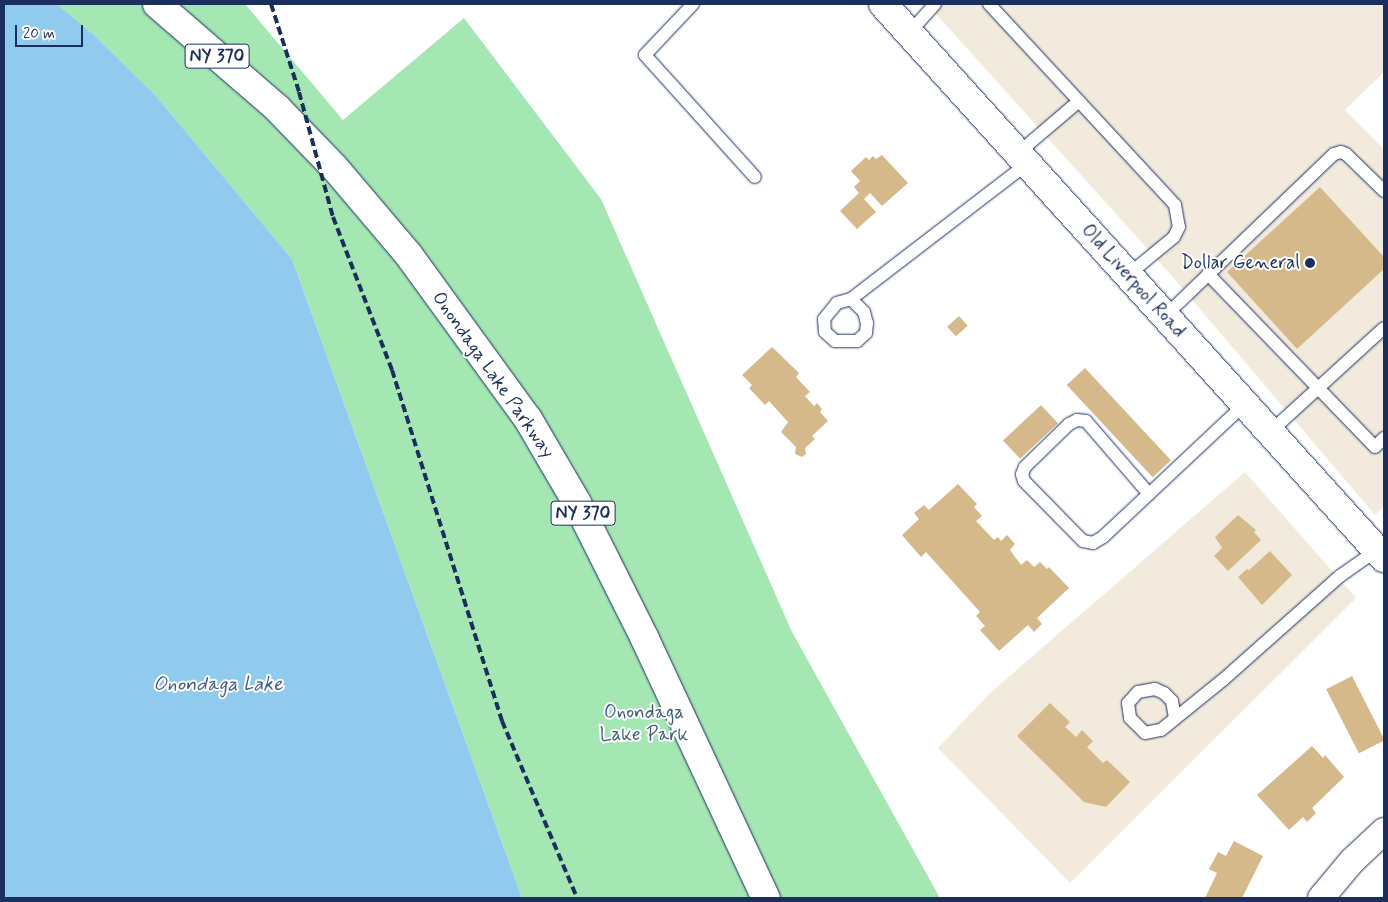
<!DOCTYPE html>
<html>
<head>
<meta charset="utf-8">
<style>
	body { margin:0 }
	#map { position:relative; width:1388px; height:902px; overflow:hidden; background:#fff; font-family:Mynerve,sans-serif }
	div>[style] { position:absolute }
	.built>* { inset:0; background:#f2eadc }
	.green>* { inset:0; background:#a4e7b2 }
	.water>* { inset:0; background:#90caef }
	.building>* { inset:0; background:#d5b98a; transform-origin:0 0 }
	.roads { filter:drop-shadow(0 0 1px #1b2f5e) drop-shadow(0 0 1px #1b2f5e) }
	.lane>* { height:12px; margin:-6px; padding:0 6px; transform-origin:6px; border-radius:6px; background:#fff }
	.street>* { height:26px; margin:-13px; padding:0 13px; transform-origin:13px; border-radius:13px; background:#fff }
	.secondary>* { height:28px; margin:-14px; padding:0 14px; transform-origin:14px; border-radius:14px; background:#fff }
	.primary>* { height:28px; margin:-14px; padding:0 14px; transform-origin:14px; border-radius:14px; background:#fff }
	.rail>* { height:4px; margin-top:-2px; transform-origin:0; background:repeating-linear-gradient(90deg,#1b2f5e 0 8px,transparent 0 12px) }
	.dots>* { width:14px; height:14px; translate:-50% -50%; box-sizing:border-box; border:2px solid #fff; border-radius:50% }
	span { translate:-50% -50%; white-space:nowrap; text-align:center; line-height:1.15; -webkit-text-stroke:4px #fff; paint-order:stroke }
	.shield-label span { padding:1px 4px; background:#fff; border:1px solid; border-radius:4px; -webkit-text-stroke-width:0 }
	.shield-label { font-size:18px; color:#1b2f5e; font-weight:700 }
	.poi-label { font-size:19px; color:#1b2f5e }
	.right { translate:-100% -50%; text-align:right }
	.street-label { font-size:19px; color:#1b2f5e }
	.park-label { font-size:19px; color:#3d5d73 }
	.water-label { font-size:20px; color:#3e5e8a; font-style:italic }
	.frame { position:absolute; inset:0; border:5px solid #1b2f5e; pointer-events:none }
	.scale { position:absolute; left:15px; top:25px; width:68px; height:22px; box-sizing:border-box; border:2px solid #1b2f5e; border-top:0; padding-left:6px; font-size:15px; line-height:18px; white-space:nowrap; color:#1b2f5e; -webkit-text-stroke:4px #fff; paint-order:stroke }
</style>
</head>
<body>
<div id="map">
	<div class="built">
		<div style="clip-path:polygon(927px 4px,1384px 4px,1384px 72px,1345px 110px,1384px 149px,1384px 506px,1375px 515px,1171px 275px)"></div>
		<div style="clip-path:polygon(1245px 472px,1356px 598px,1070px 883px,938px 748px,990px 693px)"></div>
	</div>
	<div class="green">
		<div style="clip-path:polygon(57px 4px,245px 4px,343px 120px,464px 18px,601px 199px,792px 632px,940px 898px,522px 898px,292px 259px,156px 96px,94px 35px)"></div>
	</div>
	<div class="water">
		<div style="clip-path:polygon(4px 4px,57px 4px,94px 35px,156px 96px,292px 259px,522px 898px,4px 898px)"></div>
	</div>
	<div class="building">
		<div style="clip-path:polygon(882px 155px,908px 183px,882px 206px,870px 193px,864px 199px,876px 212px,857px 229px,840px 211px,859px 193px,854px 187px,860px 181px,851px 171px,866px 157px,869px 160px,873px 156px,876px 159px)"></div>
		<div style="clip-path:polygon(1320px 187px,1384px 257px,1384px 269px,1297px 349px,1227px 272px)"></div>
		<div style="left:959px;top:316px;width:13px;height:16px;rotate:48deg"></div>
		<div style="clip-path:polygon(772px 347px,799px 373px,796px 377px,810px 392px,805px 396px,814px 406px,817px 403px,822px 409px,820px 412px,828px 421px,812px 436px,815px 439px,805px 448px,806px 454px,802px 457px,795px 454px,796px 447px,781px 432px,788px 422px,769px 401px,765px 405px,749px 388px,752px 385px,742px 375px)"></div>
		<div style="left:1085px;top:368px;width:126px;height:25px;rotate:47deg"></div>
		<div style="left:1041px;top:405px;width:25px;height:52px;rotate:47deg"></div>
		<div style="clip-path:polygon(958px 484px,977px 504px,974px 507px,982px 516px,976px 521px,994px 540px,998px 537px,1001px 541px,1007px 535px,1015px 544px,1010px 550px,1021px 565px,1027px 560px,1034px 567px,1040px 562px,1047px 569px,1049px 567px,1069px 588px,1037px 618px,1042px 624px,1034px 632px,1028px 625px,999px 651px,980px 630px,985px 626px,976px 616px,980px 612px,926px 552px,921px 557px,902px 535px,919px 519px,914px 513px,924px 505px,929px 510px)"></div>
		<div style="clip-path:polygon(1238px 515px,1256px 530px,1254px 532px,1261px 540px,1228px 571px,1214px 556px,1222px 548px,1215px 537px)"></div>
		<div style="clip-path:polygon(1270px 551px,1292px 575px,1262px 605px,1238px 577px,1247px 569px,1249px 570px)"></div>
		<div style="left:1352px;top:676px;width:72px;height:29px;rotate:63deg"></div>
		<div style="clip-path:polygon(1050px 703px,1070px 722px,1065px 727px,1076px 737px,1082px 730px,1093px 741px,1087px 747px,1103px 763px,1107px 760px,1130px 782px,1106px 807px,1084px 802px,1017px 736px)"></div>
		<div style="clip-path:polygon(1312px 746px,1323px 758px,1325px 755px,1344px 777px,1312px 808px,1316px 813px,1307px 822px,1303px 817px,1289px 830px,1257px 795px)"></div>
		<div style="clip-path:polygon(1234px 841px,1263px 856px,1242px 898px,1205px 898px,1217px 873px,1209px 869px,1218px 852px,1226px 856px)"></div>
	</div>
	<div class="roads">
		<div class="lane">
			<div style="left:693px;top:4px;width:70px;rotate:133.3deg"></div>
			<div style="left:645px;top:55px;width:164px;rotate:48deg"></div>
			<div style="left:989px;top:4px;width:274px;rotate:47.2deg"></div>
			<div style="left:1175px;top:205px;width:22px;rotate:80deg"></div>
			<div style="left:1179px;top:227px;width:11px;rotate:117deg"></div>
			<div style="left:1174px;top:237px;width:60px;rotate:140.4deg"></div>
			<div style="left:909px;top:33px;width:39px;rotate:-48deg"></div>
			<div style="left:1018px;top:153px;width:80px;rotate:-40.4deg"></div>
			<div style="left:1208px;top:274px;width:240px;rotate:46deg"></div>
			<div style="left:1375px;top:447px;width:13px;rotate:-45deg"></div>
			<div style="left:851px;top:299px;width:18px;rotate:45deg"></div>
			<div style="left:864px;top:312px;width:11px;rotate:75deg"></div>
			<div style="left:867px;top:323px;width:10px;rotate:96deg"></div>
			<div style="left:866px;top:333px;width:12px;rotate:138deg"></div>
			<div style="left:857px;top:341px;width:22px;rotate:180deg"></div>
			<div style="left:835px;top:341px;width:13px;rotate:-138deg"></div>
			<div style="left:825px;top:332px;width:13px;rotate:-94deg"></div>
			<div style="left:824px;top:319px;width:21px;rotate:-51deg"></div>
			<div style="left:837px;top:303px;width:15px;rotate:-16deg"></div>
			<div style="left:851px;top:299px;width:222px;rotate:-37.5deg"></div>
			<div style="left:1165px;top:316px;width:234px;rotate:-43.8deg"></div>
			<div style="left:1334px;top:154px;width:7px;rotate:-16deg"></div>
			<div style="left:1341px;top:152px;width:5px;rotate:22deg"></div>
			<div style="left:1346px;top:154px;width:53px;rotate:44.2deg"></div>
			<div style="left:1270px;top:432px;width:154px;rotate:-42.4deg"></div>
			<div style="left:1149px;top:494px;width:96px;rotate:-130.8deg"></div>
			<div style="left:1086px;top:421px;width:9px;rotate:-174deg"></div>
			<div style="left:1077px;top:420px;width:9px;rotate:153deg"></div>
			<div style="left:1069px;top:424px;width:62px;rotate:135.7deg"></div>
			<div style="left:1025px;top:467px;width:8px;rotate:113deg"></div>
			<div style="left:1022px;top:474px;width:7px;rotate:74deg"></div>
			<div style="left:1024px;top:481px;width:84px;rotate:45.5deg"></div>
			<div style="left:1083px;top:541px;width:10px;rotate:11deg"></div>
			<div style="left:1093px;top:543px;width:12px;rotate:-31deg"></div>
			<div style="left:1103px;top:537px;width:63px;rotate:-43.1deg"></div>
			<div style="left:1149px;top:494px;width:132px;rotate:-43.2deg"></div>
			<div style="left:1175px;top:718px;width:17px;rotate:-100deg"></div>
			<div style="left:1172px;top:701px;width:11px;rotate:-135deg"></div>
			<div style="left:1164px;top:693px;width:10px;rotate:-156deg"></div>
			<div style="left:1155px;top:689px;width:17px;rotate:170deg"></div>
			<div style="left:1138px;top:692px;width:15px;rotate:132deg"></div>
			<div style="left:1128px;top:703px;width:15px;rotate:82deg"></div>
			<div style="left:1130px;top:718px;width:21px;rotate:45deg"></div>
			<div style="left:1145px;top:733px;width:16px;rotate:-11deg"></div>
			<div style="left:1161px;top:730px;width:81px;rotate:-39deg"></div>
			<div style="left:1224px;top:679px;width:155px;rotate:-41.6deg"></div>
			<div style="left:1340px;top:576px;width:45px;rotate:-35.1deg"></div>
		</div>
		<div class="street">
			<div style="left:1321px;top:898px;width:48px;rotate:-50deg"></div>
			<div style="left:1352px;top:861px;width:44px;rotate:-43.2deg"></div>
		</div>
		<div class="secondary">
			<div style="left:883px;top:4px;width:747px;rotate:47.88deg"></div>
		</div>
		<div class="primary">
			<div style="left:157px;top:4px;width:159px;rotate:40.9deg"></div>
			<div style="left:277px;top:108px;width:83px;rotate:46deg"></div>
			<div style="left:335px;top:168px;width:113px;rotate:49.7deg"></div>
			<div style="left:408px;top:254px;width:204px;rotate:54deg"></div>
			<div style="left:528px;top:419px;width:97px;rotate:59.7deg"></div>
			<div style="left:577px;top:503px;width:152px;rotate:63.4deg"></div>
			<div style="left:645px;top:639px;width:286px;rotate:65deg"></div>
		</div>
	</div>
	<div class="rail">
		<div style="left:271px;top:4px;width:92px;rotate:72.3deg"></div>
		<div style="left:299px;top:92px;width:130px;rotate:74.8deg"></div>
		<div style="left:333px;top:217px;width:164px;rotate:68.9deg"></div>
		<div style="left:392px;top:370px;width:368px;rotate:72.6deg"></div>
		<div style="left:502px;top:721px;width:192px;rotate:67deg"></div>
	</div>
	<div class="dots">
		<div style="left:1310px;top:263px;background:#1b2f5e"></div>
	</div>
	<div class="shield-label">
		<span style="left:217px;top:56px">NY 370</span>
		<span style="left:583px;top:513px">NY 370</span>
	</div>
	<div class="poi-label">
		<span class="right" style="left:1300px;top:263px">Dollar General</span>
	</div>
	<div class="street-label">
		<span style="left:1133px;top:281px;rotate:48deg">Old Liverpool Road</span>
		<span style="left:493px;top:375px;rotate:55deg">Onondaga Lake Parkway</span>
	</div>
	<div class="park-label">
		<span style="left:644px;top:724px">Onondaga<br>Lake Park</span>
	</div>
	<div class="water-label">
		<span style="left:218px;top:684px">Onondaga Lake</span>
	</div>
	<div class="frame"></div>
	<div class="scale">20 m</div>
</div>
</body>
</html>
